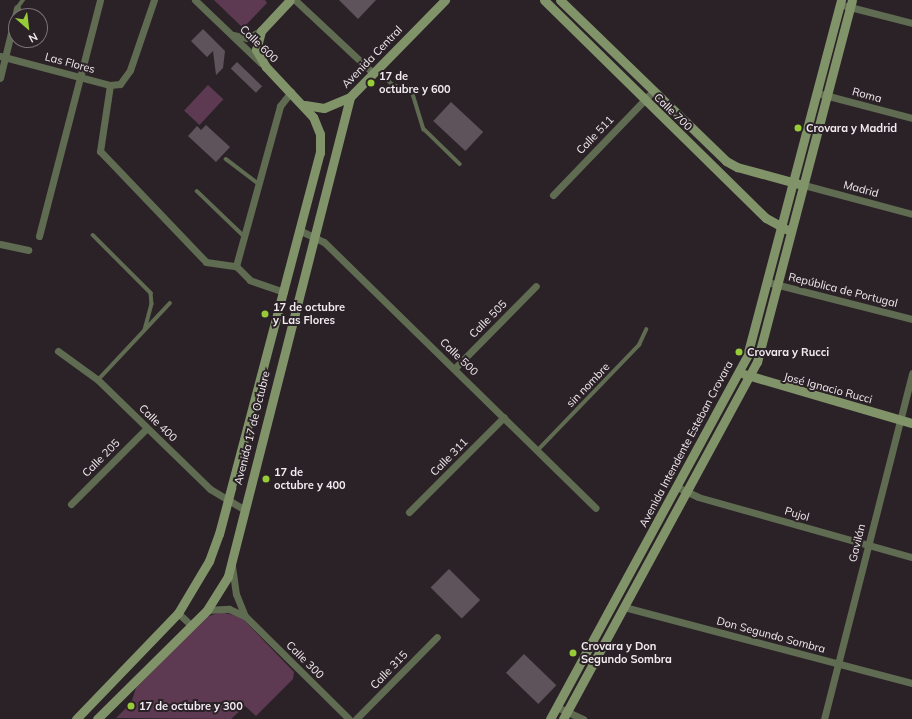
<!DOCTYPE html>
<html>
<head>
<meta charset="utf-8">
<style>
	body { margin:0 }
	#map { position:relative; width:912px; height:719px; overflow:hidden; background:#2b2228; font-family:Mulish,sans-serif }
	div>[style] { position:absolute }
	.green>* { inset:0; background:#5d3a51; transform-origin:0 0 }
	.building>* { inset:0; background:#5e535a; transform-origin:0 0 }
	.lane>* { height:3.5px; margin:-1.75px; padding:0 1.75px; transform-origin:1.75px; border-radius:1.75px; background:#606c51 }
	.street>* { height:7px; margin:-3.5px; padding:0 3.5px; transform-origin:3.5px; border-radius:3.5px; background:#606c51 }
	.secondary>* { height:9px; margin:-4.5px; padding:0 4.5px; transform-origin:4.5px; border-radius:4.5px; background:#819469 }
	.dots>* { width:11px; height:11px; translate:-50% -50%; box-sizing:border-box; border:2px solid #2b2228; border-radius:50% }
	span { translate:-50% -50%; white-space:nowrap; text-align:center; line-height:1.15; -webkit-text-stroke:4px #2b2228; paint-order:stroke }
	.street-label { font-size:11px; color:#f1eaee }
	.poi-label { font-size:11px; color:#f1eaee; font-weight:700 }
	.left { translate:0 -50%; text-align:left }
	.north { position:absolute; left:8px; top:8px; width:40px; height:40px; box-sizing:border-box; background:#2b2228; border:1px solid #7a7277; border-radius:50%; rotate:152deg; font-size:11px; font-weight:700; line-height:16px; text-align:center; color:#f1eaee }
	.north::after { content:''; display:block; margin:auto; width:14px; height:18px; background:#98cb38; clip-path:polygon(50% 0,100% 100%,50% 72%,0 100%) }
</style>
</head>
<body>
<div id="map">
	<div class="green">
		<div style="clip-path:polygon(214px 0,265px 0,267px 3px,243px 28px)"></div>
		<div style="left:208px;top:85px;width:21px;height:35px;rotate:43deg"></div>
		<div style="clip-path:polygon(221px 612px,241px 617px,294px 672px,293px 679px,256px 716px,245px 706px,231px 719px,116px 718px,131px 703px,136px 688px,206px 617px)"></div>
	</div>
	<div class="building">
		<div style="clip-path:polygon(339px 0,376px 0,358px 19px)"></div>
		<div style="clip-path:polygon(203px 29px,225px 51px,223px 68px,216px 75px,213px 51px,207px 57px,191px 41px)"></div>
		<div style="left:237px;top:62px;width:35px;height:9px;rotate:44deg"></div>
		<div style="left:451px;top:102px;width:44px;height:26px;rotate:43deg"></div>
		<div style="clip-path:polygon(206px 125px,230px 147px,216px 162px,188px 136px,197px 126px,201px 130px)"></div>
		<div style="left:449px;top:569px;width:44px;height:26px;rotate:45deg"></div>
		<div style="left:524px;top:654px;width:45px;height:26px;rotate:44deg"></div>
	</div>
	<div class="lane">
		<div style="left:17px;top:8px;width:10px;rotate:-53deg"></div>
		<div style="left:377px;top:70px;width:21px;rotate:43deg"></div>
		<div style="left:392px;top:84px;width:23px;rotate:25deg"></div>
		<div style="left:413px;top:94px;width:37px;rotate:73deg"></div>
		<div style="left:424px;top:129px;width:50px;rotate:44.2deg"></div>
		<div style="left:226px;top:159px;width:41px;rotate:37.1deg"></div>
		<div style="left:197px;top:191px;width:65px;rotate:43.8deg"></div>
		<div style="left:93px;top:235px;width:82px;rotate:45deg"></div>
		<div style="left:151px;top:293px;width:11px;rotate:85deg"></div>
		<div style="left:152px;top:304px;width:27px;rotate:105deg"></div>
		<div style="left:98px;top:380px;width:105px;rotate:-46.9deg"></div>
		<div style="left:538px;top:450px;width:146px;rotate:-46.1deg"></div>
		<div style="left:639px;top:345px;width:17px;rotate:-65deg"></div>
	</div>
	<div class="street">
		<div style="left:195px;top:0;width:91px;rotate:43.7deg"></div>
		<div style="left:295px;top:0;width:105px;rotate:43.1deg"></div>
		<div style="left:846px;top:6px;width:68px;rotate:14.4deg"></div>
		<div style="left:233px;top:35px;width:14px;rotate:12deg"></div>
		<div style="left:247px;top:38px;width:16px;rotate:-27deg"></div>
		<div style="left:0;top:56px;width:114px;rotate:14.8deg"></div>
		<div style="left:110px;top:85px;width:10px;rotate:-6deg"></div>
		<div style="left:120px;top:84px;width:17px;rotate:-54deg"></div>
		<div style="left:130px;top:70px;width:74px;rotate:-71.1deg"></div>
		<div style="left:0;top:78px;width:72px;rotate:-76.3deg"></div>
		<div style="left:110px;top:85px;width:67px;rotate:98.6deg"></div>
		<div style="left:100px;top:151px;width:153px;rotate:46.3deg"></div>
		<div style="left:206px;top:262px;width:30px;rotate:8deg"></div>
		<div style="left:817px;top:93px;width:98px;rotate:14.7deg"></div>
		<div style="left:804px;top:185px;width:112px;rotate:15deg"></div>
		<div style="left:553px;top:195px;width:144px;rotate:-46.1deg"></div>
		<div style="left:301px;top:231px;width:25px;rotate:26deg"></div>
		<div style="left:324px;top:242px;width:380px;rotate:44.4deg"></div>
		<div style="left:39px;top:236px;width:244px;rotate:-75.5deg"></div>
		<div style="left:0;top:244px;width:29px;rotate:12deg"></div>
		<div style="left:767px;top:282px;width:150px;rotate:14.3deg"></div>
		<div style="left:284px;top:292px;width:36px;rotate:-161deg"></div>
		<div style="left:250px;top:280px;width:20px;rotate:-135deg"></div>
		<div style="left:236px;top:266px;width:166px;rotate:-74.6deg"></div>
		<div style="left:280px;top:106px;width:18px;rotate:-52deg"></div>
		<div style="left:58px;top:351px;width:49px;rotate:35.9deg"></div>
		<div style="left:98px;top:380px;width:156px;rotate:44.2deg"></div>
		<div style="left:210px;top:489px;width:39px;rotate:31deg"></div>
		<div style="left:455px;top:368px;width:115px;rotate:-45.4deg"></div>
		<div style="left:677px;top:487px;width:23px;rotate:25deg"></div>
		<div style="left:698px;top:497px;width:222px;rotate:15.7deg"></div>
		<div style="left:71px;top:504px;width:107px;rotate:-45deg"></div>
		<div style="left:409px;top:512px;width:134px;rotate:-45deg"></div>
		<div style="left:232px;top:566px;width:28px;rotate:82deg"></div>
		<div style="left:236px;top:594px;width:24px;rotate:68deg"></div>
		<div style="left:624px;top:607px;width:298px;rotate:14.8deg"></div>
		<div style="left:207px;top:610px;width:22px;rotate:-3deg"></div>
		<div style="left:229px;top:609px;width:17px;rotate:24deg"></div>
		<div style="left:245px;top:616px;width:146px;rotate:44.7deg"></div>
		<div style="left:178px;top:613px;width:18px;rotate:43deg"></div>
		<div style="left:557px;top:707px;width:29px;rotate:25deg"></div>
		<div style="left:356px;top:719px;width:115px;rotate:-45.4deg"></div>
		<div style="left:824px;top:719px;width:357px;rotate:-75.7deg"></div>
	</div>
	<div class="secondary">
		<div style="left:544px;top:0;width:311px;rotate:44.5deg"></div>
		<div style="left:766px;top:218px;width:23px;rotate:29deg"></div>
		<div style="left:560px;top:0;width:231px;rotate:44.1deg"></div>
		<div style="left:726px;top:161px;width:13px;rotate:29deg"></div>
		<div style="left:737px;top:167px;width:64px;rotate:15.3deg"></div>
		<div style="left:305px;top:105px;width:19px;rotate:9deg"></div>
		<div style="left:324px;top:108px;width:28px;rotate:-23deg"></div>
		<div style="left:350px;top:97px;width:136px;rotate:-45.6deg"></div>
		<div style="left:744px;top:374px;width:175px;rotate:16.3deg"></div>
		<div style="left:76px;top:719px;width:147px;rotate:-46.1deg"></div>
		<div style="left:178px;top:613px;width:61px;rotate:-59.2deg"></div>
		<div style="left:209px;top:561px;width:29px;rotate:-70deg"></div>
		<div style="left:219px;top:534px;width:394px;rotate:-75.2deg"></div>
		<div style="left:320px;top:153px;width:19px;rotate:-90deg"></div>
		<div style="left:320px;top:134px;width:18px;rotate:-112deg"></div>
		<div style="left:313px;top:117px;width:69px;rotate:-133.2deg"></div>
		<div style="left:266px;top:67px;width:20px;rotate:-120deg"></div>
		<div style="left:256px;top:50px;width:20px;rotate:-75deg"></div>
		<div style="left:261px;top:31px;width:42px;rotate:-46.9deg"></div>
		<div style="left:97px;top:719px;width:155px;rotate:-44.7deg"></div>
		<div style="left:207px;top:610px;width:40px;rotate:-58deg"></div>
		<div style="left:228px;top:576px;width:494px;rotate:-75.7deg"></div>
		<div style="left:550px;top:719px;width:413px;rotate:-61.5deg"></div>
		<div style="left:747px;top:356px;width:368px;rotate:-75.2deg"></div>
		<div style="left:563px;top:719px;width:406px;rotate:-61.5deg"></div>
		<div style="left:757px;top:362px;width:374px;rotate:-75.3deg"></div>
	</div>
	<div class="dots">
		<div style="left:371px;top:83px;background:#98cb38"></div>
		<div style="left:798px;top:128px;background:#98cb38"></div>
		<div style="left:265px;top:314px;background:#98cb38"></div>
		<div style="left:739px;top:352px;background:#98cb38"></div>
		<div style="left:266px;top:479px;background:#98cb38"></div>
		<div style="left:573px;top:653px;background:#98cb38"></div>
		<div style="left:131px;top:706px;background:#98cb38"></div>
	</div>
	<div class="street-label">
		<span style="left:259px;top:44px;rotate:44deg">Calle 600</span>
		<span style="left:372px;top:57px;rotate:-46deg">Avenida Central</span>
		<span style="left:70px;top:63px;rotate:15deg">Las Flores</span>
		<span style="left:867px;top:95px;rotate:15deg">Roma</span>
		<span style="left:673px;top:112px;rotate:44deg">Calle 700</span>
		<span style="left:595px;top:135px;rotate:-46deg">Calle 511</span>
		<span style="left:861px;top:189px;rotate:15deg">Madrid</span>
		<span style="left:843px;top:290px;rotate:14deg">República de Portugal</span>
		<span style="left:488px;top:319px;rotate:-45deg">Calle 505</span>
		<span style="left:459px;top:357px;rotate:44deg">Calle 500</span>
		<span style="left:588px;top:385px;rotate:-46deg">sin nombre</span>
		<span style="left:828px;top:388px;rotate:15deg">José Ignacio Rucci</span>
		<span style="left:158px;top:423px;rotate:44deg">Calle 400</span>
		<span style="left:252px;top:428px;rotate:-76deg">Avenida 17 de Octubre</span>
		<span style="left:686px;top:444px;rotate:-62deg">Avenida Intendente Esteban Crovara</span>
		<span style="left:449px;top:457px;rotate:-45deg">Calle 311</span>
		<span style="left:101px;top:458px;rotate:-45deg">Calle 205</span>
		<span style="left:797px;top:514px;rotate:16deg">Pujol</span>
		<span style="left:857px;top:543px;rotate:-76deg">Gavilán</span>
		<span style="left:771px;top:635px;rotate:15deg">Don Segundo Sombra</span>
		<span style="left:305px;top:660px;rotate:45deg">Calle 300</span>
		<span style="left:389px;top:670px;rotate:-46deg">Calle 315</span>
	</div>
	<div class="poi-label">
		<span class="left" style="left:379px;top:83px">17 de<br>octubre y 600</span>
		<span class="left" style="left:806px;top:128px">Crovara y Madrid</span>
		<span class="left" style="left:273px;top:314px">17 de octubre<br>y Las Flores</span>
		<span class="left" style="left:747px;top:352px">Crovara y Rucci</span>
		<span class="left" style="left:274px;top:479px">17 de<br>octubre y 400</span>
		<span class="left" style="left:581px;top:653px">Crovara y Don<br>Segundo Sombra</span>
		<span class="left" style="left:139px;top:706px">17 de octubre y 300</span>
	</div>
	<div class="north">N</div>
</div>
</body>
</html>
